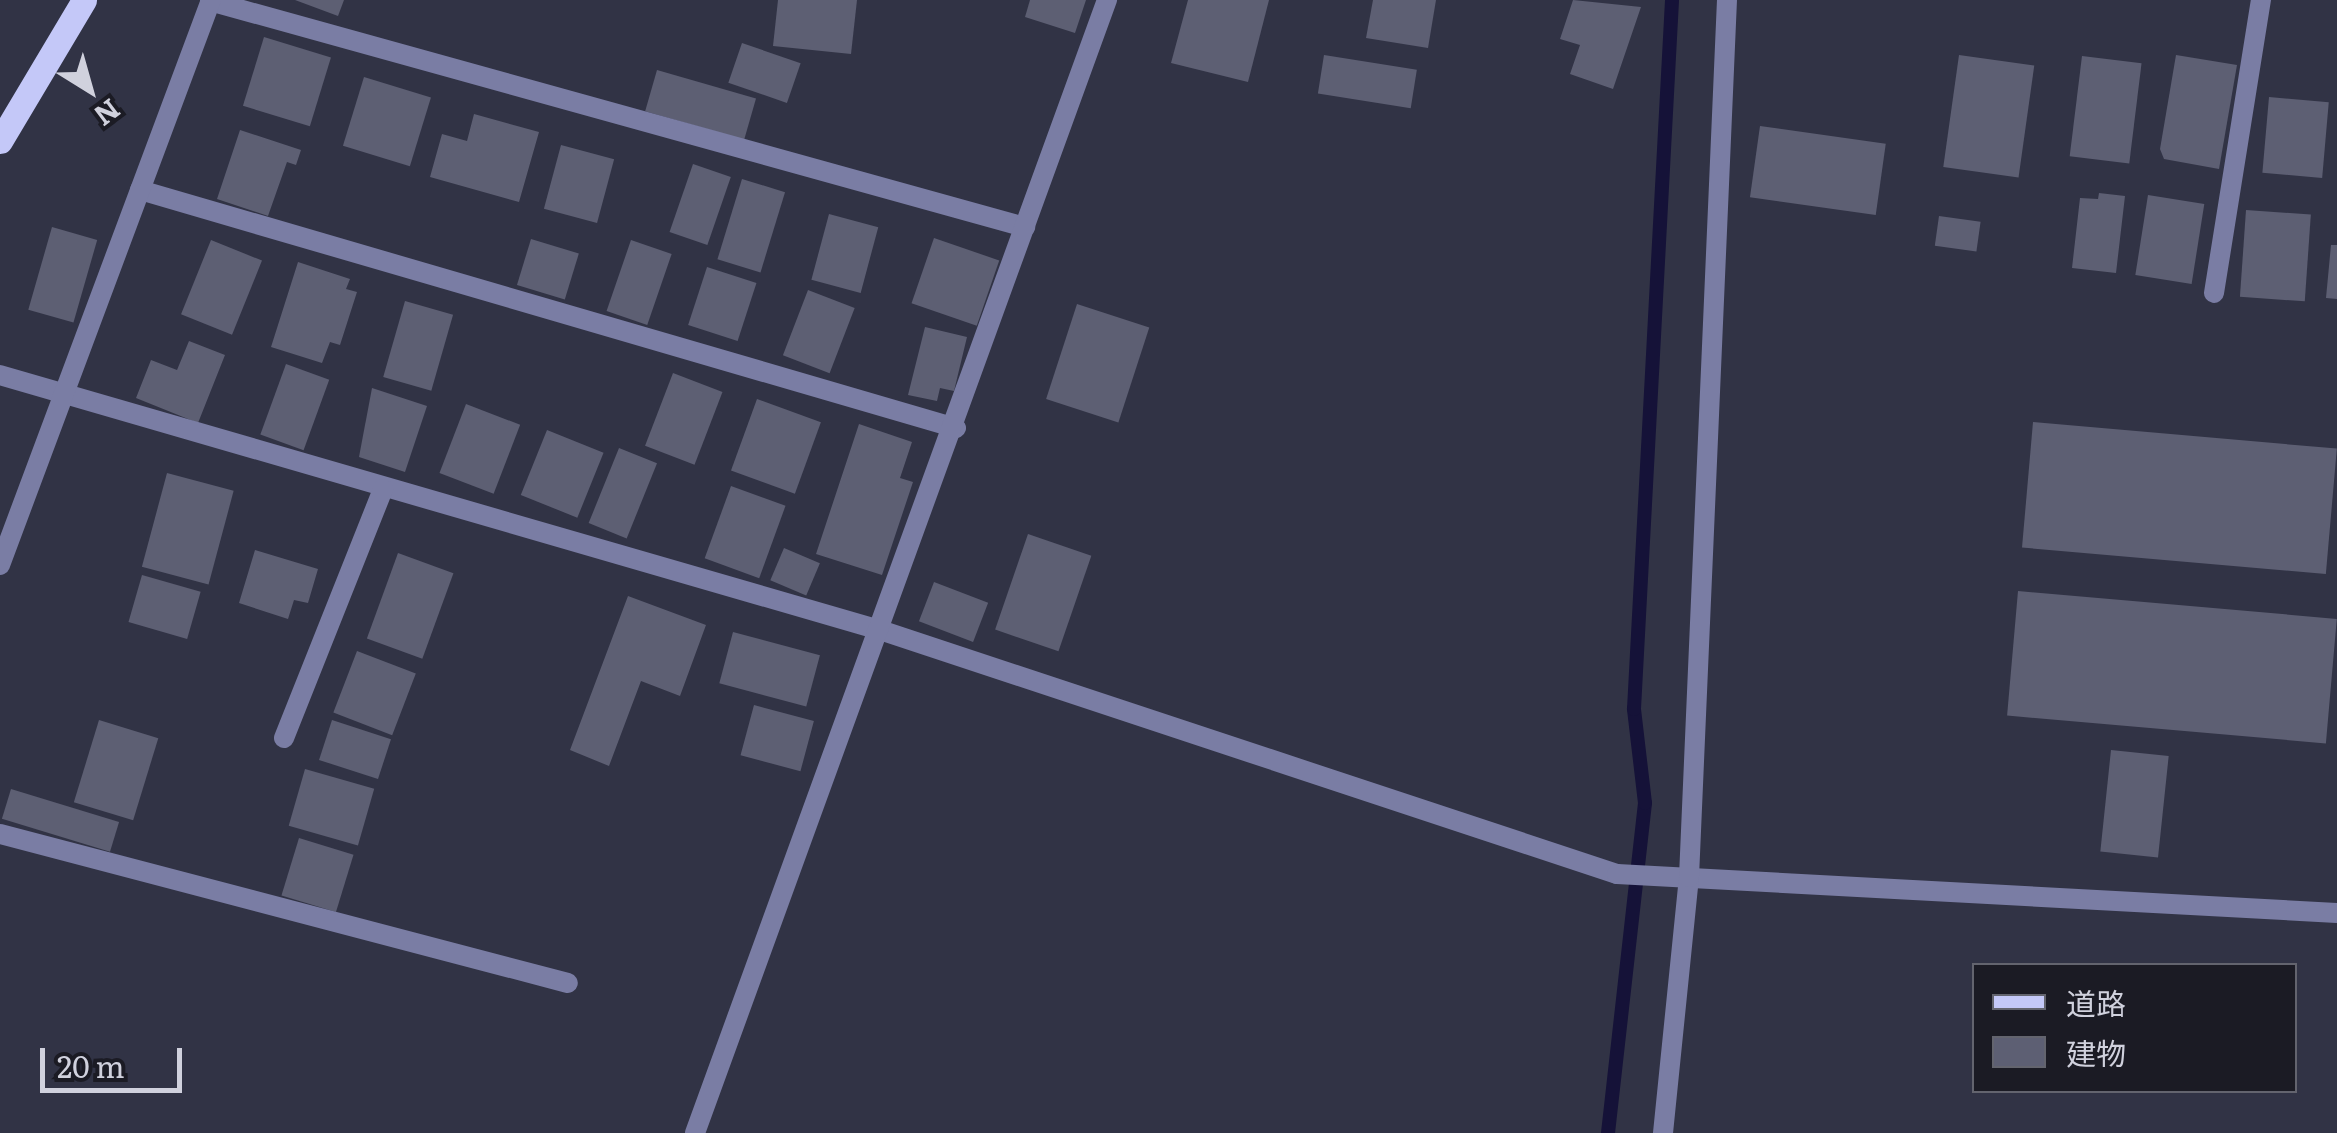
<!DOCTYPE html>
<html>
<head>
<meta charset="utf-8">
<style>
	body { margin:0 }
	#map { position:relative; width:2337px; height:1133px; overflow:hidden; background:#313345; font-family:Literata,"Noto Sans JP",serif }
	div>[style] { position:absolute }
	.stream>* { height:14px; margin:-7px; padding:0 7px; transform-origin:7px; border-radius:7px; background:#151238 }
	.building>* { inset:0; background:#5d5f73; transform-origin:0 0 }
	.minor>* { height:20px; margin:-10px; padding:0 10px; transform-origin:10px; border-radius:10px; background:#7a7da4 }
	.tertiary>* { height:20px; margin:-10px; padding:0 10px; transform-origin:10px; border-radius:10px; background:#7a7da4 }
	.primary>* { height:25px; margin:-12.5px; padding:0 12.5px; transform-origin:12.5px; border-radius:12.5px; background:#c4c8f8 }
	span { translate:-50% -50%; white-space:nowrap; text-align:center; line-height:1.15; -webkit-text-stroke:8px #1b1b24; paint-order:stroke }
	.legend { position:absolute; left:1972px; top:963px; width:325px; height:130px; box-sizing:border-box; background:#1b1b24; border:2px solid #63646e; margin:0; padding:12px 18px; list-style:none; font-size:30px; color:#d0d1dd }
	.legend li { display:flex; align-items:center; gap:20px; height:50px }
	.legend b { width:50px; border:2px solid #63646e }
	.north { position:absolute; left:40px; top:40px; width:100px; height:100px; -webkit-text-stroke:8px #1b1b24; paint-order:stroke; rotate:143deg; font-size:28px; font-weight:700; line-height:40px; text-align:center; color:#d0d1dd }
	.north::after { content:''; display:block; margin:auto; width:35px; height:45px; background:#d0d1dd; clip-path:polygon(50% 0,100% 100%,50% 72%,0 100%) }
	.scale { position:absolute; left:40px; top:1048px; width:142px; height:45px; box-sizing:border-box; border:5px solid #d0d1dd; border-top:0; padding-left:12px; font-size:30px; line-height:35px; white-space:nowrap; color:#d0d1dd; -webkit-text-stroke:8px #1b1b24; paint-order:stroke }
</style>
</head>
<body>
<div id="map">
	<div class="stream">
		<div style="left:1608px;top:1133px;width:332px;rotate:-83.6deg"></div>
		<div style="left:1645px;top:803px;width:95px;rotate:-96.7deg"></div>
		<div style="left:1634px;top:709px;width:710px;rotate:-86.93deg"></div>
	</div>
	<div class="building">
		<div style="clip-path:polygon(295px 0,344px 0,338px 16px)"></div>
		<div style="clip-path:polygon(778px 0,857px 0,851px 54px,773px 46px)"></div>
		<div style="clip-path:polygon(1030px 0,1086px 0,1075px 33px,1025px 17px)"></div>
		<div style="clip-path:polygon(1188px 0,1269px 0,1248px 82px,1171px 63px)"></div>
		<div style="clip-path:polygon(1373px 0,1436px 0,1428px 48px,1366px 38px)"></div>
		<div style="clip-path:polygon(1573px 0,1641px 7px,1613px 89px,1570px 74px,1580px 45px,1560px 39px)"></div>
		<div style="left:264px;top:37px;width:70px;height:72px;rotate:17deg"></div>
		<div style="left:742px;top:43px;width:62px;height:42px;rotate:19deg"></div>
		<div style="left:1324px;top:55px;width:94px;height:39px;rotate:9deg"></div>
		<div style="left:1959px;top:55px;width:76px;height:113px;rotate:8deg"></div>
		<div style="clip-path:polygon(2176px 55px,2237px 65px,2219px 169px,2164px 159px,2160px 149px)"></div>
		<div style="left:2082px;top:56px;width:60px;height:101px;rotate:7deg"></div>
		<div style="left:657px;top:70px;width:103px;height:43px;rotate:16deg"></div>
		<div style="left:364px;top:77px;width:70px;height:72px;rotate:17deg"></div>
		<div style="left:2269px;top:97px;width:60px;height:76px;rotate:5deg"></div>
		<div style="clip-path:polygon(474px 114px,539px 132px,519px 202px,430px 177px,442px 134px,467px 141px)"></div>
		<div style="left:1760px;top:126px;width:127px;height:72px;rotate:8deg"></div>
		<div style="clip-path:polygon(240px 130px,301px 150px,296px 165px,287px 162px,268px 216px,217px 199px)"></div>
		<div style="left:561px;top:145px;width:55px;height:66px;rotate:15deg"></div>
		<div style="left:693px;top:164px;width:40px;height:72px;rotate:19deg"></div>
		<div style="left:742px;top:179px;width:45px;height:84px;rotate:17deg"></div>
		<div style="clip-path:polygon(2099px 193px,2125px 196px,2116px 273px,2072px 268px,2080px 198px,2098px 199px)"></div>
		<div style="left:2148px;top:195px;width:57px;height:81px;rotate:9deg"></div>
		<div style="left:2246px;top:210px;width:65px;height:87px;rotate:4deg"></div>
		<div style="left:829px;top:214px;width:51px;height:68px;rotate:15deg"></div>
		<div style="left:1939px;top:216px;width:42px;height:30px;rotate:8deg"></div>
		<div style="left:52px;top:227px;width:47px;height:86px;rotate:16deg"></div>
		<div style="left:934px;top:238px;width:69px;height:69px;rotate:19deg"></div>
		<div style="left:531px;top:239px;width:50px;height:48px;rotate:17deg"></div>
		<div style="left:211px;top:240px;width:55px;height:80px;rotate:22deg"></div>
		<div style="left:631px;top:240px;width:43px;height:75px;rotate:19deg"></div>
		<div style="clip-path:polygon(2331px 245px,2337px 245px,2337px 299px,2326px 298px)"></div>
		<div style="clip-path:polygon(298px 262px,350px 279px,346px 289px,357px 292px,340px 345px,330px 342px,322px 363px,271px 347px)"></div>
		<div style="left:707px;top:267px;width:52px;height:61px;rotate:18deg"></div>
		<div style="left:808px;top:290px;width:50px;height:70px;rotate:21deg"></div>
		<div style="left:405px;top:301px;width:50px;height:79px;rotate:16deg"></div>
		<div style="left:1077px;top:304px;width:76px;height:100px;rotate:18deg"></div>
		<div style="clip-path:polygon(925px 327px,967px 337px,954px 391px,940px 388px,937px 401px,908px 395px)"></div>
		<div style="clip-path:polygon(189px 341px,225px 355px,198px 423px,136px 398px,151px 360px,177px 370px)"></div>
		<div style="left:286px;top:364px;width:46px;height:75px;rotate:20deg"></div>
		<div style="left:673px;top:373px;width:53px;height:78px;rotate:21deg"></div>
		<div style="clip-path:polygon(372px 388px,427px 406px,405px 472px,359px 457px)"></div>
		<div style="left:757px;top:399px;width:68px;height:76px;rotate:20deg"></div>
		<div style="left:466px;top:404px;width:58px;height:74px;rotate:21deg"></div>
		<div style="left:2033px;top:422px;width:305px;height:126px;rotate:5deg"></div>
		<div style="clip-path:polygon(859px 424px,912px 442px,900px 478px,913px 482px,882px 575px,816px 554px)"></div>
		<div style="left:547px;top:430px;width:61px;height:70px;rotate:22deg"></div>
		<div style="left:619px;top:448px;width:41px;height:81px;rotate:22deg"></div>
		<div style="left:167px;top:473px;width:69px;height:97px;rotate:15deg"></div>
		<div style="left:731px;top:486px;width:58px;height:77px;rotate:20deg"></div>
		<div style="left:1028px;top:534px;width:67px;height:101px;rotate:19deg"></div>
		<div style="left:784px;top:548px;width:39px;height:35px;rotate:23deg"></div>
		<div style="clip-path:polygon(255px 550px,318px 569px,308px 603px,294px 600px,288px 619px,239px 603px)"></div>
		<div style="left:398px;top:553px;width:59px;height:91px;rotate:20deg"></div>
		<div style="left:142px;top:575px;width:61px;height:49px;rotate:16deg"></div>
		<div style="left:934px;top:582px;width:58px;height:42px;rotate:21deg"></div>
		<div style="left:2018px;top:591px;width:320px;height:125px;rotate:5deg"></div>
		<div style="clip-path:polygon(628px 596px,706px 625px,680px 696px,641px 681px,609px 766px,570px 750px)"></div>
		<div style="left:733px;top:632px;width:90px;height:53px;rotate:15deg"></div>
		<div style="left:357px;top:651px;width:63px;height:66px;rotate:21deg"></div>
		<div style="left:754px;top:705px;width:62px;height:52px;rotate:15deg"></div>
		<div style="left:99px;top:720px;width:62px;height:86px;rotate:17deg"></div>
		<div style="left:332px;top:720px;width:62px;height:42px;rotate:18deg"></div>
		<div style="left:2111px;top:750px;width:58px;height:102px;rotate:6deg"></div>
		<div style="left:305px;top:769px;width:72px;height:59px;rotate:16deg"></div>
		<div style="left:11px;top:789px;width:113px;height:31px;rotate:17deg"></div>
		<div style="left:299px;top:838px;width:57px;height:60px;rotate:17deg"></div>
	</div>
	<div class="minor">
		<div style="left:210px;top:1px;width:846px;rotate:15.5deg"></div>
		<div style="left:140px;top:190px;width:850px;rotate:16.26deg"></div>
		<div style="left:2214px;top:293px;width:297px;rotate:-80.9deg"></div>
		<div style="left:0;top:375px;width:919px;rotate:16.17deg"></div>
		<div style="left:883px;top:631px;width:773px;rotate:18.32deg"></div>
		<div style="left:1617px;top:874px;width:721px;rotate:3.1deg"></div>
		<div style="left:0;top:565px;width:603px;rotate:-69.52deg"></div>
		<div style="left:284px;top:738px;width:268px;rotate:-68.3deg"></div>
		<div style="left:0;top:834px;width:587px;rotate:14.7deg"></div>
		<div style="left:695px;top:1133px;width:1206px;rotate:-70.02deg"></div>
	</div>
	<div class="tertiary">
		<div style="left:1663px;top:1133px;width:257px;rotate:-84.2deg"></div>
		<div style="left:1689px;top:877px;width:878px;rotate:-87.52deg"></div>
	</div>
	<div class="primary">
		<div style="left:0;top:141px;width:164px;rotate:-59.2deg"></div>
	</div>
	<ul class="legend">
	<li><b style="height:12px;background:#c4c8f8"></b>道路</li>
	<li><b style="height:28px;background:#5d5f73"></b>建物</li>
	</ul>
	<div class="north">N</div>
	<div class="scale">20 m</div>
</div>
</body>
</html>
